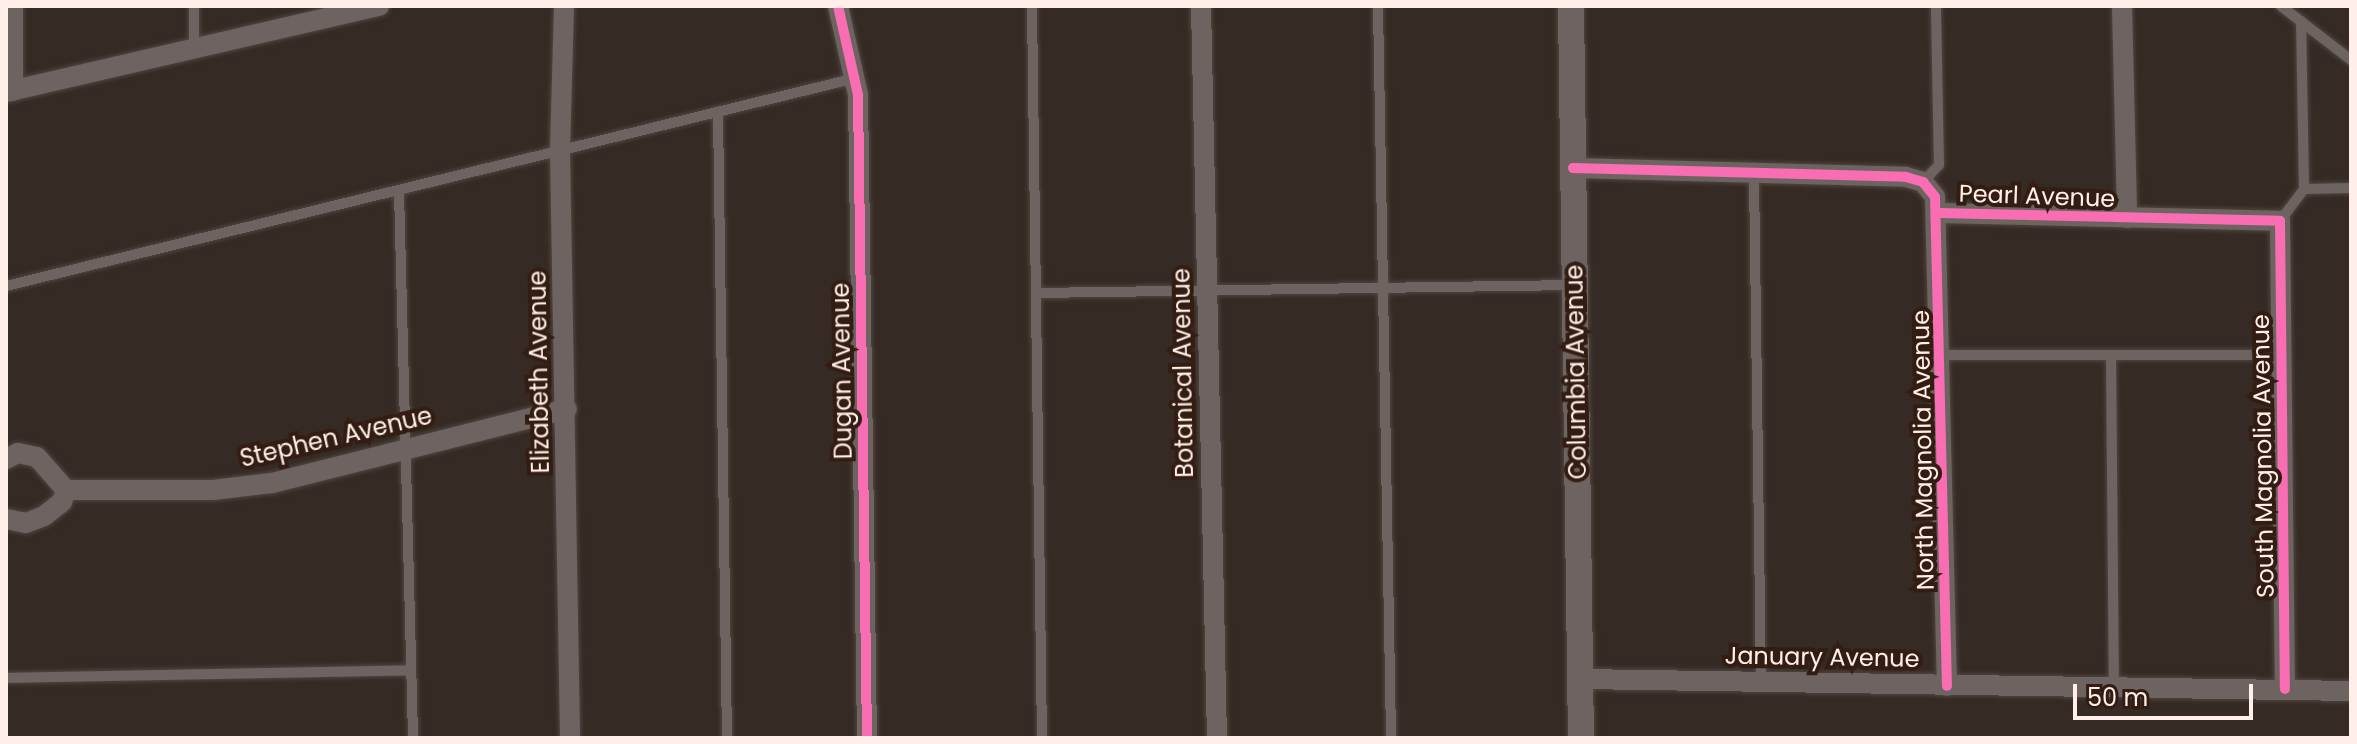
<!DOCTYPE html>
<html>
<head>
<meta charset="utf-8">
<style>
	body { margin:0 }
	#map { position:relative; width:2357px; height:744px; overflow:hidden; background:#362a24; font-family:Poppins,sans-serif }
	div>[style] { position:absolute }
	.roads { filter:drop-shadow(0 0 2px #504641) drop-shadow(0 0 2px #504641) }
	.service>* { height:10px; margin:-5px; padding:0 5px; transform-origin:5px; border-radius:5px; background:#6d6462 }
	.minor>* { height:20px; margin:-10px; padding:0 10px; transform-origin:10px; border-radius:10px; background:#6d6462 }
	.tertiary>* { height:26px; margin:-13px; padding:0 13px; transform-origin:13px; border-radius:13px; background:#6d6462 }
	.cycleway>* { height:10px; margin:-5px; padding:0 5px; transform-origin:5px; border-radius:5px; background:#f96db3 }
	span { translate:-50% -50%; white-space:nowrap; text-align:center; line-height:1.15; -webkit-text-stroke:8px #331d12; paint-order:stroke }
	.street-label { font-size:24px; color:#ffefe8 }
	.frame { position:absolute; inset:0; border:8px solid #ffefe8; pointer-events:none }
	.scale { position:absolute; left:2073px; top:684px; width:180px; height:36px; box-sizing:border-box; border:4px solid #ffefe8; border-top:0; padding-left:10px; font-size:24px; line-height:28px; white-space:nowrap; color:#ffefe8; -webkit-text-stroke:6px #331d12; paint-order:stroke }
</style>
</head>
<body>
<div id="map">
	<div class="roads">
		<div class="service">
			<div style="left:194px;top:6px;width:42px;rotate:90deg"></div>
			<div style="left:1032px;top:6px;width:732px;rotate:89.22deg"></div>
			<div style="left:1378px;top:6px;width:732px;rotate:88.98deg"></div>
			<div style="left:2281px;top:6px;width:88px;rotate:37.6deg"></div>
			<div style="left:718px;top:112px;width:626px;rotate:89.18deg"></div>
			<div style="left:1754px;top:175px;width:506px;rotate:89.21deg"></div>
			<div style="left:1923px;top:182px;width:23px;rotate:-47deg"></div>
			<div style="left:1939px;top:165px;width:159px;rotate:-91.1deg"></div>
			<div style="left:2304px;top:189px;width:47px;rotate:-1.2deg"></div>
			<div style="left:399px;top:191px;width:547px;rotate:88.53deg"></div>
			<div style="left:2280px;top:221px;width:40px;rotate:-53deg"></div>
			<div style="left:2304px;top:189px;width:168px;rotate:-91deg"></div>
			<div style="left:6px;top:286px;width:871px;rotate:-13.75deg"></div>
			<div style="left:1036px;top:293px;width:538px;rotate:-0.85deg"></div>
			<div style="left:1941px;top:355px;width:341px"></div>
			<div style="left:2111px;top:355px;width:333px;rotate:89.5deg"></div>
			<div style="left:6px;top:678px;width:405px;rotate:-1.1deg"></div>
		</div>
		<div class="minor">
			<div style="left:13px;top:6px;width:85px;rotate:90deg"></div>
			<div style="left:564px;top:6px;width:145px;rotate:91.6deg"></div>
			<div style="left:560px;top:151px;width:587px;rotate:89.02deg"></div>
			<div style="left:838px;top:6px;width:91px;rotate:77.3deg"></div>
			<div style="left:858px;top:95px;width:643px;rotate:89.2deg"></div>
			<div style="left:1201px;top:6px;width:732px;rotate:88.75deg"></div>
			<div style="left:2122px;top:6px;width:212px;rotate:88.6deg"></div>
			<div style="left:6px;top:92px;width:383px;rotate:-13deg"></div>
			<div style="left:1573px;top:168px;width:333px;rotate:1.5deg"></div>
			<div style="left:1906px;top:177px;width:18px;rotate:16deg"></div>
			<div style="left:1923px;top:182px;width:19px;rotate:51deg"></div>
			<div style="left:1935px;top:197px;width:489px;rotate:88.6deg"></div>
			<div style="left:1939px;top:213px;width:341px;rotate:1.3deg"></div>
			<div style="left:2280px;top:221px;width:468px;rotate:89.4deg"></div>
			<div style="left:6px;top:459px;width:13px;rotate:-27deg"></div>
			<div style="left:18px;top:453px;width:19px;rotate:12deg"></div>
			<div style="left:37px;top:457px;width:44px;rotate:48.7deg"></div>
			<div style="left:66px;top:490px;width:147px"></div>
			<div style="left:213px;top:490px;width:59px;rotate:-6.8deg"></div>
			<div style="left:272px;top:483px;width:304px;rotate:-14.1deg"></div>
			<div style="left:6px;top:519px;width:20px;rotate:11deg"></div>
			<div style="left:26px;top:523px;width:19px;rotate:-21deg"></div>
			<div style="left:44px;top:516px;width:23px;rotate:-38deg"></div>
			<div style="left:62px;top:502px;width:13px;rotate:-72deg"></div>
			<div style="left:1580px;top:679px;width:771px;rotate:0.89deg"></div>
		</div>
		<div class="tertiary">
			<div style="left:1571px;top:6px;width:732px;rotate:89.22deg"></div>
		</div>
	</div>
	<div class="cycleway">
		<div style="left:838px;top:6px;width:91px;rotate:77.3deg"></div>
		<div style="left:858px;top:95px;width:643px;rotate:89.2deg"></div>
		<div style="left:1573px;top:168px;width:333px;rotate:1.5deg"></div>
		<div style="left:1906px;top:177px;width:18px;rotate:16deg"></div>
		<div style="left:1923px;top:182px;width:19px;rotate:51deg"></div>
		<div style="left:1935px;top:197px;width:489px;rotate:88.6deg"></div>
		<div style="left:1939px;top:213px;width:341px;rotate:1.3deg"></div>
		<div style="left:2280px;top:221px;width:468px;rotate:89.4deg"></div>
	</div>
	<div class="street-label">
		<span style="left:2037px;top:196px;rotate:2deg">Pearl Avenue</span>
		<span style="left:842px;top:371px;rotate:-91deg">Dugan Avenue</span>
		<span style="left:539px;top:372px;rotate:-91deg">Elizabeth Avenue</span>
		<span style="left:1576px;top:372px;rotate:-91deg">Columbia Avenue</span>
		<span style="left:1183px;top:373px;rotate:-91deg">Botanical Avenue</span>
		<span style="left:336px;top:437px;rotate:-13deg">Stephen Avenue</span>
		<span style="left:1923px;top:450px;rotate:-91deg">North Magnolia Avenue</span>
		<span style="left:2263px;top:456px;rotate:-91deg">South Magnolia Avenue</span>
		<span style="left:1822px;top:657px;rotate:1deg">January Avenue</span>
	</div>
	<div class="frame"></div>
	<div class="scale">50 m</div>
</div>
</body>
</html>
